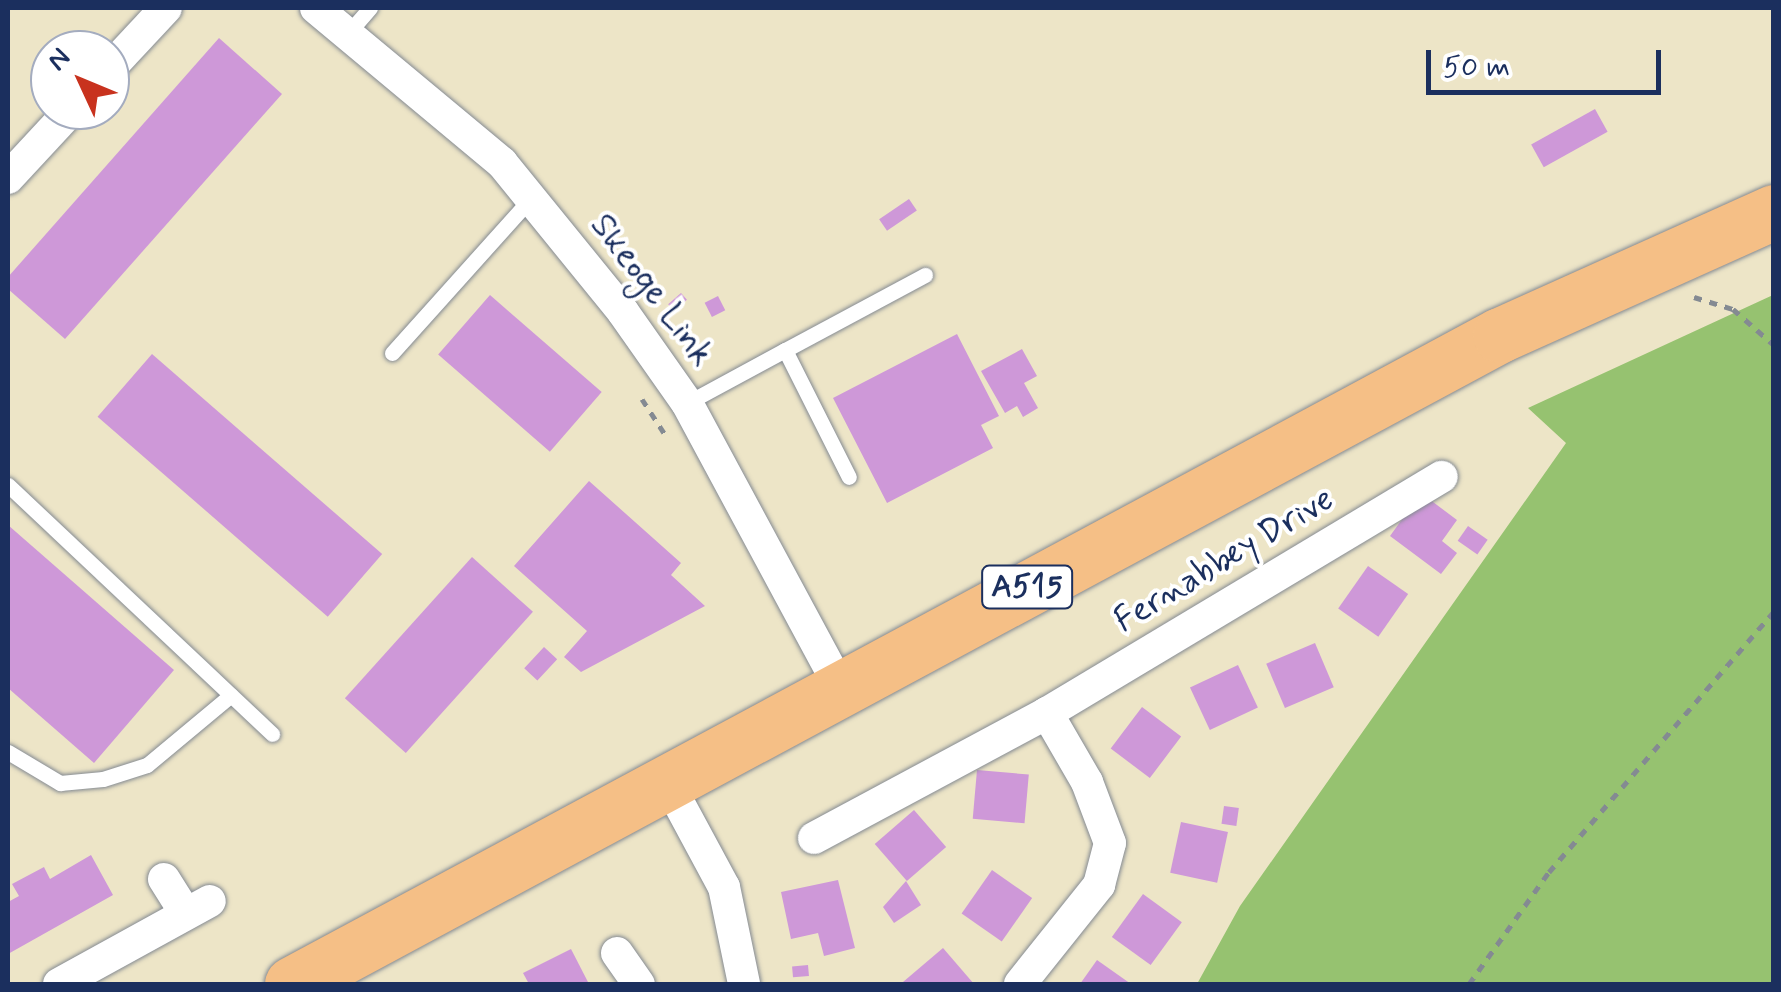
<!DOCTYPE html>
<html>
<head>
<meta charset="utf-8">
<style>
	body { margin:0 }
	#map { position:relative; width:1781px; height:992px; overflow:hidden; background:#ede5c7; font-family:Mynerve,sans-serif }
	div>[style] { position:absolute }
	.green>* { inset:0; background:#96c270 }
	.building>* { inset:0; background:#ce98d8; transform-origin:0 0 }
	.path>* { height:5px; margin-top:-2.5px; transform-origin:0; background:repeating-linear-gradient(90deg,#848a92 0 8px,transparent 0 16px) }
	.roads { filter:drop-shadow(0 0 2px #848a92) drop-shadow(0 0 2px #848a92) }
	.lane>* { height:15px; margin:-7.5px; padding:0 7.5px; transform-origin:7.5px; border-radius:7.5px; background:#fff }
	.street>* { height:32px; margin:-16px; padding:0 16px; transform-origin:16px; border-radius:16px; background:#fff }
	.highway>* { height:55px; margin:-27.5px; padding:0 27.5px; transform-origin:27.5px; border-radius:27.5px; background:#f5bf86 }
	span { translate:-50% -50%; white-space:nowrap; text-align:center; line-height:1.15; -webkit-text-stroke:8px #fff; paint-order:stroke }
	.shield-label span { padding:2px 8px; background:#fff; border:2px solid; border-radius:8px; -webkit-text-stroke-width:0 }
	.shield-label { font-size:32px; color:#1b2f5e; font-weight:700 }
	.street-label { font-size:35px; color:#1b2f5e }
	.frame { position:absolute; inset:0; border:10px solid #1b2f5e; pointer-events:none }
	.north { position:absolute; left:30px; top:30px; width:100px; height:100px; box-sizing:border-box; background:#fff; border:2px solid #a4acbf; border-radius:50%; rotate:314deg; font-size:28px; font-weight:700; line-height:40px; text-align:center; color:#1b2f5e }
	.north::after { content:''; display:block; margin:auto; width:35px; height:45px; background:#c8321e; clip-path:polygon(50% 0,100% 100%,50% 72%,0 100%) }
	.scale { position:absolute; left:1426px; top:50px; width:235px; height:45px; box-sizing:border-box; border:5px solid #1b2f5e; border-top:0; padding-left:12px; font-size:30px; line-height:35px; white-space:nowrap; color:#1b2f5e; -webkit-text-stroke:8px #fff; paint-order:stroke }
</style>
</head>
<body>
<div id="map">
	<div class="green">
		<div style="clip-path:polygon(1773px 295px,1773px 984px,1197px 984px,1240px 906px,1566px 443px,1528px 408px)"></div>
	</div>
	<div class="building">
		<div style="clip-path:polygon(219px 38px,282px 94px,65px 339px,8px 289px,8px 277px)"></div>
		<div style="left:1595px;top:109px;width:26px;height:73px;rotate:61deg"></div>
		<div style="left:909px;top:199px;width:14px;height:36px;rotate:56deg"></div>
		<div style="left:681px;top:293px;width:9px;height:17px;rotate:49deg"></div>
		<div style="left:490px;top:295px;width:148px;height:79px;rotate:41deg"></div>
		<div style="left:718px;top:296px;width:16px;height:15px;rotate:63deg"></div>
		<div style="clip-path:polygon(957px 334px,999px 416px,981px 425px,993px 448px,887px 503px,833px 398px)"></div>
		<div style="clip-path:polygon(1022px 349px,1037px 376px,1024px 383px,1038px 408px,1023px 417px,1017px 406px,1005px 413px,981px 371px)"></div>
		<div style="left:152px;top:354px;width:305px;height:83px;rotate:41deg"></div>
		<div style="clip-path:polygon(589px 481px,681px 563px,671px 575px,705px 606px,581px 672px,564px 657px,587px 631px,514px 566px)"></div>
		<div style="clip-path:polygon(1421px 493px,1457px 520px,1442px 541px,1457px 553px,1441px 574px,1390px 536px)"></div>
		<div style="clip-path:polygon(8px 525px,174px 670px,94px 763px,8px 688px)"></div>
		<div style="left:1468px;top:526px;width:24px;height:18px;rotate:35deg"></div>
		<div style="left:472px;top:557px;width:82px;height:190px;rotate:42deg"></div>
		<div style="left:1368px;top:566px;width:49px;height:52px;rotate:35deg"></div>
		<div style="left:1315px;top:643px;width:48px;height:53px;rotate:67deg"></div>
		<div style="left:544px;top:647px;width:18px;height:29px;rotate:43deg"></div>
		<div style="left:1238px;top:665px;width:47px;height:53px;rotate:65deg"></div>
		<div style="left:1142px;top:707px;width:49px;height:52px;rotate:37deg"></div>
		<div style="left:977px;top:770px;width:52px;height:49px;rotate:5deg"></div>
		<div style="left:1224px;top:806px;width:15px;height:18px;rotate:8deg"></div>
		<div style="left:914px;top:810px;width:49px;height:52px;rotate:49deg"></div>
		<div style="left:1181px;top:822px;width:48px;height:52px;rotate:12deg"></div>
		<div style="clip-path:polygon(91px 855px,113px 895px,8px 954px,8px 902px,19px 896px,12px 884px,44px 867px,50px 879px)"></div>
		<div style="left:992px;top:870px;width:49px;height:53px;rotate:35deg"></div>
		<div style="clip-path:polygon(838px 880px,855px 948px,824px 956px,818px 933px,791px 939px,781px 892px)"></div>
		<div style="clip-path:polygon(906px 881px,921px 905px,894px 923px,883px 907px)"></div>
		<div style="left:1143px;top:894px;width:48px;height:53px;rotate:36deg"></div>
		<div style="clip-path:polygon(943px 948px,974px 984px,905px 984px,903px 982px)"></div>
		<div style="clip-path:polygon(571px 949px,589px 984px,529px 984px,523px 973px)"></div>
		<div style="clip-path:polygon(1097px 960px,1131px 984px,1080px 984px)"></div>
		<div style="left:808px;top:965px;width:11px;height:16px;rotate:85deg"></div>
	</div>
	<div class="path">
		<div style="left:1694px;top:297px;width:41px;rotate:17.1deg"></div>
		<div style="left:1733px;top:309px;width:55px;rotate:41.3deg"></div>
		<div style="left:642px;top:399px;width:44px;rotate:57deg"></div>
		<div style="left:1469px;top:984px;width:138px;rotate:-54.5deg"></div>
		<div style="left:1549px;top:872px;width:345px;rotate:-49.2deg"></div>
	</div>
	<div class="roads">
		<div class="lane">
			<div style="left:349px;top:32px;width:32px;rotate:-49deg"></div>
			<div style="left:785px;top:350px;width:159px;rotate:-28.2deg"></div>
			<div style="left:392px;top:353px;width:208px;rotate:-48.1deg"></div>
			<div style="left:687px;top:403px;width:111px;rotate:-28.4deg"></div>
			<div style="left:785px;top:350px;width:142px;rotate:63.3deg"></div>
			<div style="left:8px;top:485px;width:363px;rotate:43.3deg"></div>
			<div style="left:8px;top:752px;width:61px;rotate:30.8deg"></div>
			<div style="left:60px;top:783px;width:43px;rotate:-5.3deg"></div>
			<div style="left:103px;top:779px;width:46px;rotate:-17.7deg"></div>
			<div style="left:147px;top:765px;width:109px;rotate:-39.8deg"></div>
		</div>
		<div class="street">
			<div style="left:316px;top:8px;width:242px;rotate:39.8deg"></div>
			<div style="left:502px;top:163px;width:192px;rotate:50.9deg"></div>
			<div style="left:623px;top:312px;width:111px;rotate:54.9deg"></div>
			<div style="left:687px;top:403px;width:323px;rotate:61.7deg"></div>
			<div style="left:110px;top:68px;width:82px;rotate:-47deg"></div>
			<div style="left:8px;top:178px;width:93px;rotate:-47.2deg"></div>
			<div style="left:669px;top:785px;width:116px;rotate:61.7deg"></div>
			<div style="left:724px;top:887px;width:99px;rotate:78.3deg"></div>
			<div style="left:814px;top:838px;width:264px;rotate:-28.2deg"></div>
			<div style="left:1047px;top:713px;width:460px;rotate:-30.9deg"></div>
			<div style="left:164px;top:879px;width:41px;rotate:57.8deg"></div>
			<div style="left:617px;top:953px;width:38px;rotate:55deg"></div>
			<div style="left:59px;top:984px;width:172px;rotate:-28.8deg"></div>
			<div style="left:1020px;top:984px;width:127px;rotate:-51.4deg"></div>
			<div style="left:1099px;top:885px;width:43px;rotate:-75.3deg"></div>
			<div style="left:1110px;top:843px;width:65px;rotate:-110.7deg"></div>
			<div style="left:1087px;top:782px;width:80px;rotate:-120.1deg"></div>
		</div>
		<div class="highway">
			<div style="left:292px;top:984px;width:1371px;rotate:-28.25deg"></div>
			<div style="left:1500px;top:335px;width:300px;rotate:-24.2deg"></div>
		</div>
	</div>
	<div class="shield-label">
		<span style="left:1027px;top:587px">A515</span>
	</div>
	<div class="street-label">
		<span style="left:652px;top:290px;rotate:53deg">Skeoge Link</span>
		<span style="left:1224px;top:560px;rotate:-31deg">Fernabbey Drive</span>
	</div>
	<div class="frame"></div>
	<div class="north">N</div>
	<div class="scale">50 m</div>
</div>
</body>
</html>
